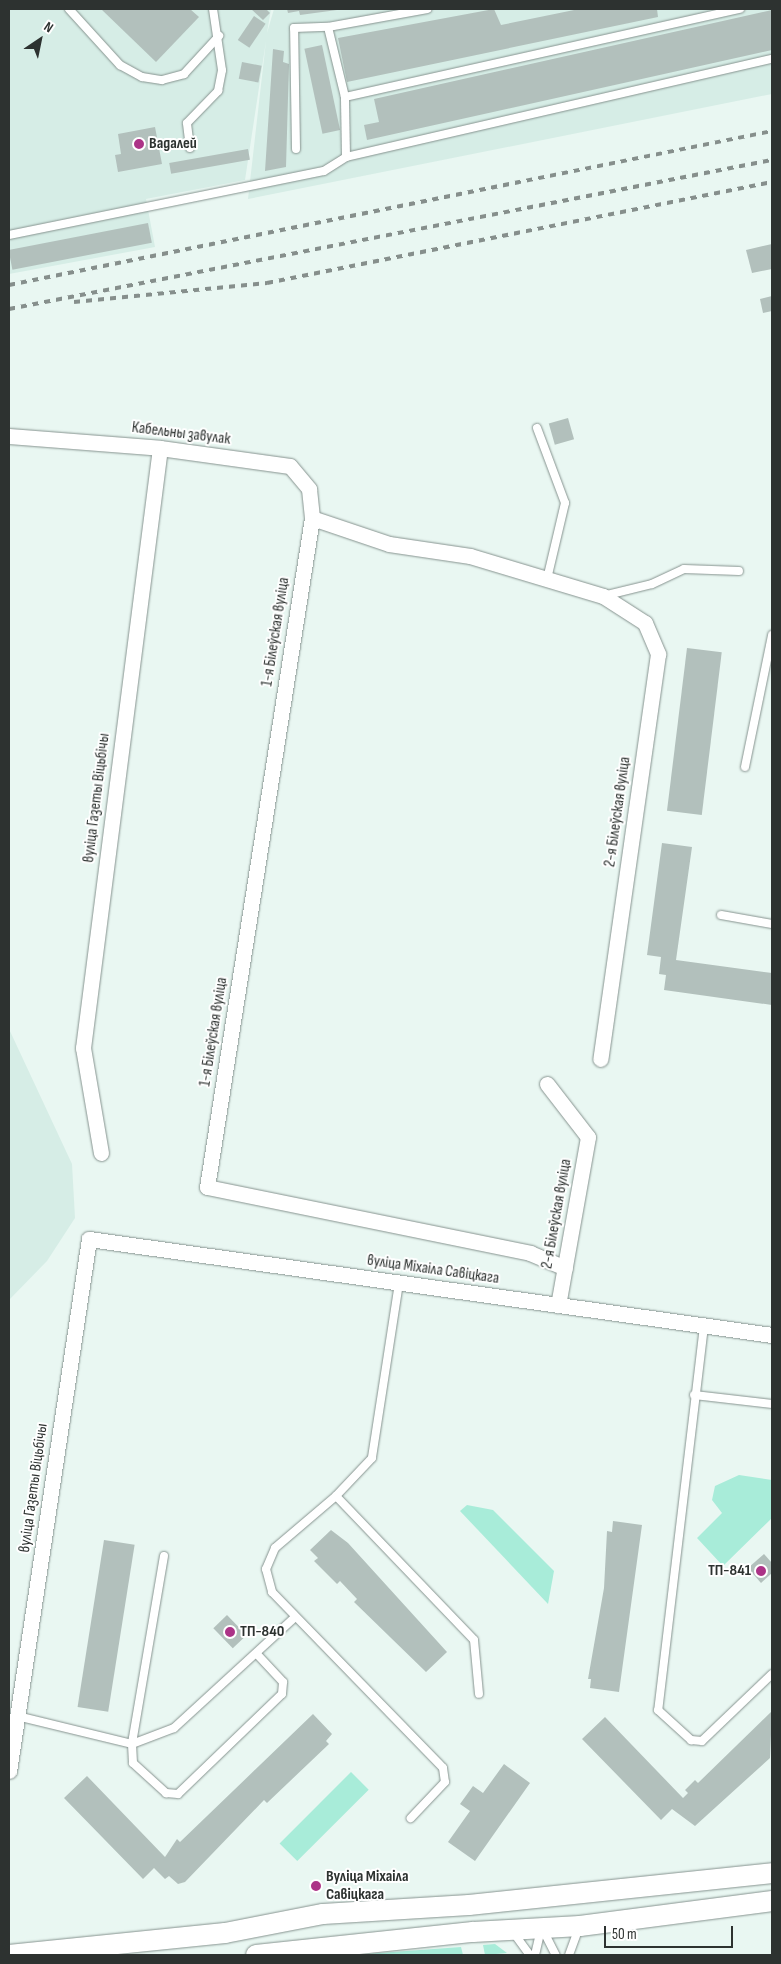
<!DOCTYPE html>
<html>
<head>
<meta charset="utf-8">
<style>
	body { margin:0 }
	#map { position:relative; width:781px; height:1964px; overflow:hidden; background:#e9f7f2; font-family:"Sofia Sans Condensed",sans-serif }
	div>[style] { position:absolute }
	.built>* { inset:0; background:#d6ede6 }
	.green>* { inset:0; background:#a8ecd9; transform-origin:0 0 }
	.building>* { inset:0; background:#b2c0bc; transform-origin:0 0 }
	.roads { filter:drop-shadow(0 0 1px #86938f) drop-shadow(0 0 1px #86938f) }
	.service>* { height:8px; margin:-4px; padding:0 4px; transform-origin:4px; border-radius:4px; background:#fff }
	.minor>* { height:15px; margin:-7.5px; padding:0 7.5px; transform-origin:7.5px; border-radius:7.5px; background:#fff }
	.secondary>* { height:20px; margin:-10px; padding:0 10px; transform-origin:10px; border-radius:10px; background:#fff }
	.rail>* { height:4px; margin-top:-2px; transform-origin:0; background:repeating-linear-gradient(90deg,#868f8c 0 6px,transparent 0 12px) }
	.dots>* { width:14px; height:14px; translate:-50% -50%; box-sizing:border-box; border:2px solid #fff; border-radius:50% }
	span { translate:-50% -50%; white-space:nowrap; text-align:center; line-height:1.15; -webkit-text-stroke:4px #fff; paint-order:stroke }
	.poi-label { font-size:16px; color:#2d3230; font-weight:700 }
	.left { translate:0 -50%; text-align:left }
	.right { translate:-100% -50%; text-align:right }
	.street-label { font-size:16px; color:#2d3230 }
	.frame { position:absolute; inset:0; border:10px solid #2d3230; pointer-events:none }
	.north { position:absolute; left:15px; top:15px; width:50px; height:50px; -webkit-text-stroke:4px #fff; paint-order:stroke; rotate:34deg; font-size:14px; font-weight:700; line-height:20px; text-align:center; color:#2d3230 }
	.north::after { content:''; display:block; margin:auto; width:18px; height:22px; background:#2d3230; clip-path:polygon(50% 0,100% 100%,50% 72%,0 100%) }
	.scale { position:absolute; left:604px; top:1926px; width:129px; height:22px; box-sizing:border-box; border:2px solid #2d3230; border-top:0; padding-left:6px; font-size:15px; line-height:18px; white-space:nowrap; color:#2d3230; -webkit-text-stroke:4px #fff; paint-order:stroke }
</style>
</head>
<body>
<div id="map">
	<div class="built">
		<div style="clip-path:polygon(9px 9px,271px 9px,267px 33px,274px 9px,772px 9px,772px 94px,248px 199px,266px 41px,245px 180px,146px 199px,155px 247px,9px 274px)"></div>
		<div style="clip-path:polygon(9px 1029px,72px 1164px,75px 1218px,47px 1261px,9px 1300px)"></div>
	</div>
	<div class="green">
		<div style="clip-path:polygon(739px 1475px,772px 1480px,772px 1518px,723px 1566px,697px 1538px,722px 1513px,712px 1500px,715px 1486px)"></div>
		<div style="clip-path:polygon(467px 1505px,493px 1510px,554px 1571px,548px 1604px,460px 1511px)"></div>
		<div style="left:351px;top:1772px;width:25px;height:101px;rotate:45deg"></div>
		<div style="clip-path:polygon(495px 1944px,507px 1953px,485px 1955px,483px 1945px)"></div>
		<div style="clip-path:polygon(461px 1947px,463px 1955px,352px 1955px)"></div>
	</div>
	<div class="building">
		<div style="clip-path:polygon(101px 9px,190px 9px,199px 17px,156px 62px)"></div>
		<div style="clip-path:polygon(251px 9px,266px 9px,270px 13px,263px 20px)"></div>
		<div style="clip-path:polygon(287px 9px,336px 9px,337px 10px,300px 15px,299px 11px,288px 13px)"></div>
		<div style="clip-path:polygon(494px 9px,501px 25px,579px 9px,657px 9px,658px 17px,347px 82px,338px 38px)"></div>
		<div style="clip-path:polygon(772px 10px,772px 50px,367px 140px,364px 125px,379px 122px,374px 99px)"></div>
		<div style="left:254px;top:16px;width:14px;height:29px;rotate:34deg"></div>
		<div style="left:322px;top:45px;width:87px;height:18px;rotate:78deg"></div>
		<div style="clip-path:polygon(273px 49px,284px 51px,283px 62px,289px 64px,286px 167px,265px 171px)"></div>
		<div style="left:242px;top:62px;width:20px;height:17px;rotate:11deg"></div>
		<div style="clip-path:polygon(155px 127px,162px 164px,118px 172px,115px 155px,121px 154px,118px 134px)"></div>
		<div style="left:248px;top:149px;width:11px;height:80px;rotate:80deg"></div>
		<div style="left:148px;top:223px;width:20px;height:142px;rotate:79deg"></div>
		<div style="clip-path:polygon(772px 244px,772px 269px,752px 273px,746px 250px)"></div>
		<div style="clip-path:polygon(772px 296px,772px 311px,763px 313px,760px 299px)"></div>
		<div style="left:568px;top:418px;width:22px;height:20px;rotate:74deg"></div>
		<div style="left:687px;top:648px;width:35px;height:164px;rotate:7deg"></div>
		<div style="clip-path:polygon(662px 843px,692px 847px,676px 960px,772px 973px,772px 1005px,664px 990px,666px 975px,659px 974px,661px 957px,647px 955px)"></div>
		<div style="clip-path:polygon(613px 1521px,642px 1525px,619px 1692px,590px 1688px,591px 1679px,588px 1679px,604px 1588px,607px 1531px,612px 1532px)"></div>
		<div style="clip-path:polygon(331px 1530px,348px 1543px,447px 1652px,426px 1672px,354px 1602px,357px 1599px,340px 1581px,337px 1584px,314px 1561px,318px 1558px,310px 1550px)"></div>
		<div style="left:104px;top:1540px;width:31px;height:169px;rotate:9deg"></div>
		<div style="clip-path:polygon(764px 1554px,772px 1563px,772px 1573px,761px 1583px,748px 1568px)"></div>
		<div style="left:227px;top:1615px;width:28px;height:19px;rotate:46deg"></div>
		<div style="clip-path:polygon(772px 1711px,770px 1758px,695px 1826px,672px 1809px,661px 1820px,582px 1739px,605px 1717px,683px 1798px,688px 1793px,685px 1790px,695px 1780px,698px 1783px)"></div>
		<div style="clip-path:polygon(313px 1714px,332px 1734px,326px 1741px,329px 1744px,267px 1803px,264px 1800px,185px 1882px,178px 1884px,169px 1876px,165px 1879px,154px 1868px,143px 1879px,64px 1798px,87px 1776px,165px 1857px,177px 1839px,180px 1842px)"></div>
		<div style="clip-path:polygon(504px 1764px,530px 1783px,475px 1861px,448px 1842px,470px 1811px,460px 1804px,473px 1786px,483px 1793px)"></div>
	</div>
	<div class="roads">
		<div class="service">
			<div style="left:69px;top:9px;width:76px;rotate:47.7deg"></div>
			<div style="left:120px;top:65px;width:25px;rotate:29deg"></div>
			<div style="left:142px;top:77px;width:20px;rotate:9deg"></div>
			<div style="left:162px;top:80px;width:23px;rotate:-15deg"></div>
			<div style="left:184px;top:74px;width:52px;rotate:-47.4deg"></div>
			<div style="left:345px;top:97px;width:72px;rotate:-103.7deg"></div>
			<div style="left:328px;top:27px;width:101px;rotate:-10.3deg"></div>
			<div style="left:190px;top:148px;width:25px;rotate:-97deg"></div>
			<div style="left:187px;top:123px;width:45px;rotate:-45.9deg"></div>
			<div style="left:218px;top:91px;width:21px;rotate:-79deg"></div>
			<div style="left:222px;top:70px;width:62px;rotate:-98.4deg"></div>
			<div style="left:296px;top:149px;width:121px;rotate:-90.9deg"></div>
			<div style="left:294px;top:28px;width:34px;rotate:-2deg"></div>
			<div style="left:346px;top:157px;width:437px;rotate:-13deg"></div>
			<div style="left:9px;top:235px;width:321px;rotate:-11.5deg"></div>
			<div style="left:324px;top:171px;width:26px;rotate:-32deg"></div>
			<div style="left:346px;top:157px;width:60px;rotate:-91deg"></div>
			<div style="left:345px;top:97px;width:405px;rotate:-12.6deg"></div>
			<div style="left:537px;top:428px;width:80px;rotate:69.5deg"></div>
			<div style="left:565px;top:503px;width:78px;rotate:103.3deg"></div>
			<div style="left:603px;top:596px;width:50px;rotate:-13.8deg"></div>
			<div style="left:652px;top:584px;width:35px;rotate:-25deg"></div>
			<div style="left:684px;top:569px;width:55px;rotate:2.1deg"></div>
			<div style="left:745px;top:767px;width:135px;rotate:-78.4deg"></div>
			<div style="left:721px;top:915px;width:52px;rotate:10deg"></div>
			<div style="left:399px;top:1283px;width:177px;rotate:98.8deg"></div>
			<div style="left:372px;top:1458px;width:52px;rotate:133.5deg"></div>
			<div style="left:336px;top:1496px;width:199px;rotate:46.2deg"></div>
			<div style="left:474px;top:1640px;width:54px;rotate:84.7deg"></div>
			<div style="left:704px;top:1326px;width:387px;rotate:96.8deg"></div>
			<div style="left:658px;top:1710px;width:45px;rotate:42.3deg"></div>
			<div style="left:691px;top:1740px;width:11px;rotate:5deg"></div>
			<div style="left:702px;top:1741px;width:97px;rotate:-43.7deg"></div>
			<div style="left:694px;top:1395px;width:79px;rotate:6.6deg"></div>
			<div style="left:336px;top:1496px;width:80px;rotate:139.6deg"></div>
			<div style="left:275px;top:1548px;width:23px;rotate:113deg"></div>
			<div style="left:266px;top:1569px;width:24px;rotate:75deg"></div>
			<div style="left:272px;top:1592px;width:245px;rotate:45.8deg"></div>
			<div style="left:443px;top:1768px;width:14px;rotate:82deg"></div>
			<div style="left:445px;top:1782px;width:50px;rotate:133.4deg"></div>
			<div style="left:164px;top:1556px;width:191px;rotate:99.7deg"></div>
			<div style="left:132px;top:1744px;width:19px;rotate:87deg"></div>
			<div style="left:133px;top:1763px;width:45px;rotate:42.3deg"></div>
			<div style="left:166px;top:1793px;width:12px;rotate:5deg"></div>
			<div style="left:178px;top:1794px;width:144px;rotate:-43.9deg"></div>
			<div style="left:282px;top:1694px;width:12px;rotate:-85deg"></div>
			<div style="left:283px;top:1682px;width:38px;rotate:-133deg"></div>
			<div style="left:17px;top:1716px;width:118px;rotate:13.7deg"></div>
			<div style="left:132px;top:1744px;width:45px;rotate:-20.9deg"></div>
			<div style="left:174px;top:1728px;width:164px;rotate:-42.5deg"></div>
			<div style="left:543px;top:1930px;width:28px;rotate:63deg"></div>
			<div style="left:513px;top:1932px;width:29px;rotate:54deg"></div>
			<div style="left:535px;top:1955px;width:26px;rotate:-77deg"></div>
			<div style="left:569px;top:1955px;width:30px;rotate:-70deg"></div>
		</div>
		<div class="minor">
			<div style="left:9px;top:436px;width:151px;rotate:4.5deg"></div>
			<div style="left:160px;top:448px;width:131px;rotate:7.9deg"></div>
			<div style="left:290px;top:466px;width:30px;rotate:50deg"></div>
			<div style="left:309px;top:489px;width:29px;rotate:84deg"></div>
			<div style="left:312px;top:518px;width:677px;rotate:98.92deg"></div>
			<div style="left:207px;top:1187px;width:330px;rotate:11.5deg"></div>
			<div style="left:530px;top:1253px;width:38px;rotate:23deg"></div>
			<div style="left:312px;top:518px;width:81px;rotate:18.7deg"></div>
			<div style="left:389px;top:544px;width:82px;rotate:8.4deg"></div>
			<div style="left:470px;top:556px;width:139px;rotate:16.7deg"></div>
			<div style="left:603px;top:596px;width:50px;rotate:32.7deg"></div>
			<div style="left:645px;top:623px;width:34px;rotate:67deg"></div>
			<div style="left:658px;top:654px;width:409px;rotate:98.1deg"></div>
			<div style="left:547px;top:1084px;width:67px;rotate:52.3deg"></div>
			<div style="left:588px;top:1137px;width:171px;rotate:100.1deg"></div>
			<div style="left:101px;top:1153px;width:107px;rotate:-99.7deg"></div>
			<div style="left:83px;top:1048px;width:605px;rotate:-82.69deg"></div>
			<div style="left:9px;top:1771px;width:538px;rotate:-81.45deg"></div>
			<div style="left:89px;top:1239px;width:690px;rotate:8deg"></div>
		</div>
		<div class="secondary">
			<div style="left:9px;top:1955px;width:217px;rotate:-5.8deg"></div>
			<div style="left:225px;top:1933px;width:100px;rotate:-11deg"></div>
			<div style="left:323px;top:1914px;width:146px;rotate:-3.5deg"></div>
			<div style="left:469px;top:1905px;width:305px;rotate:-6deg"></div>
			<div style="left:256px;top:1955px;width:218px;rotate:-6.1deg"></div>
			<div style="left:473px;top:1932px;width:107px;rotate:-3.2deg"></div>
			<div style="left:580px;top:1926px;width:194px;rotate:-7.4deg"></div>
		</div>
	</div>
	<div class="rail">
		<div style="left:9px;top:285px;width:778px;rotate:-11.41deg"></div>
		<div style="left:74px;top:302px;width:194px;rotate:-5.6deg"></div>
		<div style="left:267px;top:283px;width:515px;rotate:-11.31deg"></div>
		<div style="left:9px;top:309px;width:777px;rotate:-11.05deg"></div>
	</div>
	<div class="dots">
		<div style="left:139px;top:144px;background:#ac3387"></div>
		<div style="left:761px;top:1571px;background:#ac3387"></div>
		<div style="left:230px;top:1632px;background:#ac3387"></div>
		<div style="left:316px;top:1886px;background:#ac3387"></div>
	</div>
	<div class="poi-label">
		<span class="left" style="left:149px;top:144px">Вадалей</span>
		<span class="right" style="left:751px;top:1571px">ТП-841</span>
		<span class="left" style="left:240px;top:1632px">ТП-840</span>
		<span class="left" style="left:326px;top:1886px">Вуліца Міхаіла<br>Савіцкага</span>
	</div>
	<div class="street-label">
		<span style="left:181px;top:434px;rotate:7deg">Кабельны завулак</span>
		<span style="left:276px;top:632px;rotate:-81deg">1-я Білеўская вуліца</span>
		<span style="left:97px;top:798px;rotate:-83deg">вуліца Газеты Віцьбічы</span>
		<span style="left:618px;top:812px;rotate:-82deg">2-я Білеўская вуліца</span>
		<span style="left:214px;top:1032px;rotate:-81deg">1-я Білеўская вуліца</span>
		<span style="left:557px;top:1214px;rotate:-80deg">2-я Білеўская вуліца</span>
		<span style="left:433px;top:1270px;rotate:8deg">вуліца Міхаіла Савіцкага</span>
		<span style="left:34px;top:1488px;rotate:-82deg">вуліца Газеты Віцьбічы</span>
	</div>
	<div class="frame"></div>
	<div class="north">N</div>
	<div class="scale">50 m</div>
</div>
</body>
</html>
